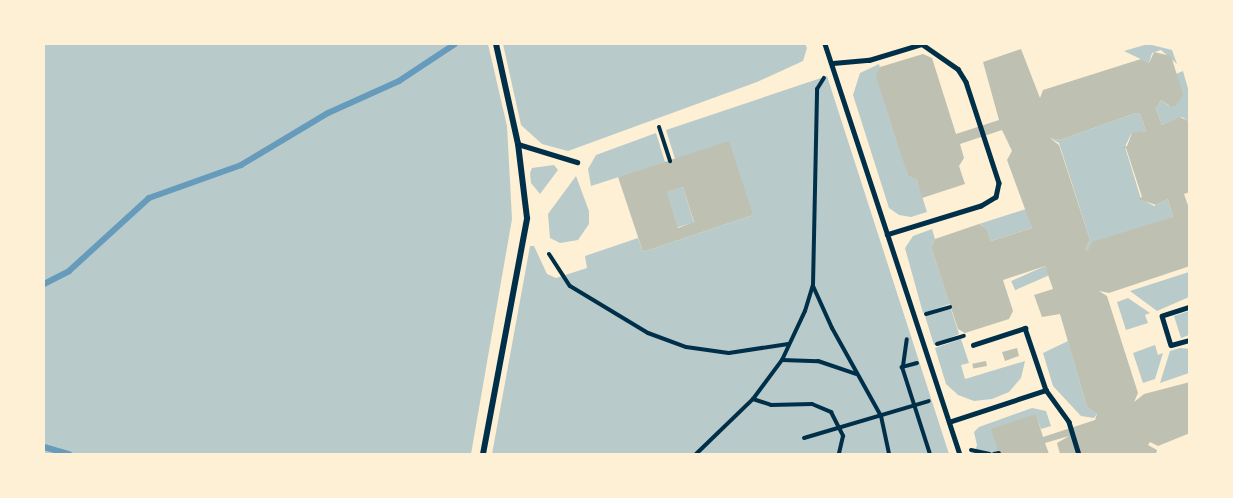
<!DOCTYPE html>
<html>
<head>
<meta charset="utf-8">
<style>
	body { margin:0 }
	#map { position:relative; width:1233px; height:498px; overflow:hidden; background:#fdf0d5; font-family:Helvetica,sans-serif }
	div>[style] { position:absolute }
	.green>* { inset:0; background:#b9caca; transform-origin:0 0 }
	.stream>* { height:6px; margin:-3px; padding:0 3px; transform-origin:3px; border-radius:3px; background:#669bbc }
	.building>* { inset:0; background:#bec0b2; transform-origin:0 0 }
	.path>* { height:4px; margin:-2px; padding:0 2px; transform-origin:2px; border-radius:2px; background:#003049 }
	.service>* { height:4.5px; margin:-2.25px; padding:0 2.25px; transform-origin:2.25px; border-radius:2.25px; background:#003049 }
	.minor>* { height:6px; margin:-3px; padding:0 3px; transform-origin:3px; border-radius:3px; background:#003049 }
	span { translate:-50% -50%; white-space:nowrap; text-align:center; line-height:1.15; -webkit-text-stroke:4.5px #fdf0d5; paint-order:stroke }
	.frame { position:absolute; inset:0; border:45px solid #fdf0d5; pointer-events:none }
</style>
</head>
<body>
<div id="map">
	<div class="green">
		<div style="clip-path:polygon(44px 44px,488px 44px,507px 126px,512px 219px,471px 454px,44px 454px)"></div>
		<div style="clip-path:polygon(503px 44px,805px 44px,807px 48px,803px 61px,757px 82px,568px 151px,542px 144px,521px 125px)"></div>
		<div style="clip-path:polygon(1148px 44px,1172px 50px,1177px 64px,1161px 50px,1152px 53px,1149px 63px,1124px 51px)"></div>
		<div style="clip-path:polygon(879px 64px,908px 176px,917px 180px,927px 212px,911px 217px,899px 215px,889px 208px,853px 95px,860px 73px)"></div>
		<div style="clip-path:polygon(1183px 71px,1189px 92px,1189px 122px,1182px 117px,1162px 125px,1156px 109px,1161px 100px,1169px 106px,1178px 104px,1176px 74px)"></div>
		<div style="clip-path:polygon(827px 76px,949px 454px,492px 454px,530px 246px,534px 246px,547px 274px,556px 278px,587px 268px,585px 256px,638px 238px,643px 252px,753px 215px,675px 159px,666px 130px)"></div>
		<div style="clip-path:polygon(1136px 113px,1140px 114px,1146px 131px,1131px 134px,1125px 147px,1141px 199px,1154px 206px,1168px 199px,1173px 217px,1088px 251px,1085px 249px,1090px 240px,1059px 143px,1050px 138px,1060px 140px)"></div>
		<div style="clip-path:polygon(656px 133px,665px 162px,591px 186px,588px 169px,596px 155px)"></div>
		<div style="clip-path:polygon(554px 165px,558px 170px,540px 194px,531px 183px,530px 173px,532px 168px)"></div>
		<div style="clip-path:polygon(576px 176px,589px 211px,589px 224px,578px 240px,560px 243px,550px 238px,548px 214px)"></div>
		<div style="left:683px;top:187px;width:37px;height:17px;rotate:73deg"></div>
		<div style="clip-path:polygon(1026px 209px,1032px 228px,991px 241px,987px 229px,979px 224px)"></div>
		<div style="clip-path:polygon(932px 229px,935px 239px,931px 247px,950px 304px,923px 313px,905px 248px,913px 236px)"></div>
		<div style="left:1045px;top:266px;width:10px;height:37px;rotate:66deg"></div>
		<div style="clip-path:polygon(1189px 272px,1189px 297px,1157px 311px,1130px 291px)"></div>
		<div style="clip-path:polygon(1128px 298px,1150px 313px,1145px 315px,1148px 323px,1126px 330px,1117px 302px)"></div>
		<div style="clip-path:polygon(951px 309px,959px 334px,934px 345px,925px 316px)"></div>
		<div style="clip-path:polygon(1189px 311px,1189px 335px,1181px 338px,1174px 316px)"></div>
		<div style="clip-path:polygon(961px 339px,969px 363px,961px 365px,965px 379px,1025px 361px,1021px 378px,1009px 392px,992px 399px,974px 401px,958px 395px,946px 384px,935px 348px)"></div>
		<div style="clip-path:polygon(1068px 341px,1087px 407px,1097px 414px,1094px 418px,1081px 416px,1053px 386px,1043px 353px)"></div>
		<div style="clip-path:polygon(1155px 345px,1158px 355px,1163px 353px,1155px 379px,1143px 383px,1133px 353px)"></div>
		<div style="clip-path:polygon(1180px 348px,1189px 349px,1189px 373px,1160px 383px,1170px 351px)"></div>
		<div style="clip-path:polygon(1032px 408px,1046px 411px,1051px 426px,1041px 429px,1036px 415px,999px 454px,974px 454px,977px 445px,974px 432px,979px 427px)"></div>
	</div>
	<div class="stream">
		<div style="left:44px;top:284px;width:28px;rotate:-27deg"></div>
		<div style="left:69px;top:271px;width:108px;rotate:-42.4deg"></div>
		<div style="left:149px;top:198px;width:98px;rotate:-19.7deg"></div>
		<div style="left:241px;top:165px;width:101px;rotate:-30.9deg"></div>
		<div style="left:328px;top:113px;width:78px;rotate:-24.3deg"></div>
		<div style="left:399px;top:81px;width:67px;rotate:-33.5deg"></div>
		<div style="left:44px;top:447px;width:26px;rotate:16deg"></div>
	</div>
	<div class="building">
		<div style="clip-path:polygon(evenodd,1021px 49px,1040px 98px,1043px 90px,1141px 59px,1149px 63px,1154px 52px,1171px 56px,1183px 94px,1177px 105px,1171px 107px,1161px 100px,1156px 109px,1162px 125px,1180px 117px,1190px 122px,1190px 192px,1184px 194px,1190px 211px,1190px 266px,1109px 293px,1099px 291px,1107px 296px,1138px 393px,1134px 402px,1144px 394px,1190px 382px,1190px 433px,1158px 446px,1150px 442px,1148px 445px,1157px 450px,1156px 454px,1060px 454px,1057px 443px,1069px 436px,1045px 443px,1049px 454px,999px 454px,991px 429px,1036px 414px,1043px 437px,1095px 420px,1097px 414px,1087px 407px,1060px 314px,1042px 317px,1034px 295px,1053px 289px,1045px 266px,1003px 280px,1013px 311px,1009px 319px,965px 333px,958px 329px,931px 247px,935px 239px,979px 224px,987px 229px,991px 241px,1032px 228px,1007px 160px,1012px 151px,1002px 130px,960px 144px,964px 158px,959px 166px,965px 184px,922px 198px,917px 180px,908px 176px,876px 76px,880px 67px,923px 54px,932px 58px,956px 134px,999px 120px,983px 62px,1021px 49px,1136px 113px,1140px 114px,1146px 131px,1132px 133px,1127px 146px,1121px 148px,1126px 148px,1142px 197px,1138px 199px,1156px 205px,1168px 199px,1173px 217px,1092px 242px,1088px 251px,1085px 249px,1090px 240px,1059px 145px,1050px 138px,1060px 140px,1136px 113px)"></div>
		<div style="clip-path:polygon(evenodd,729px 141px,753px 215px,643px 252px,618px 177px,729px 141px,683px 187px,694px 222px,678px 228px,667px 192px,683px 187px)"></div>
		<div style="clip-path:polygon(1017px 348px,1019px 356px,1005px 361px,1002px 352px)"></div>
		<div style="left:986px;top:361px;width:5px;height:14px;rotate:79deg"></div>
	</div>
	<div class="path">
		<div style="left:659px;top:127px;width:36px;rotate:72deg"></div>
		<div style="left:549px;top:254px;width:38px;rotate:57deg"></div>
		<div style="left:570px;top:286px;width:91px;rotate:31.1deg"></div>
		<div style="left:648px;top:333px;width:40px;rotate:20.2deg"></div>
		<div style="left:686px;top:347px;width:43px;rotate:7.9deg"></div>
		<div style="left:729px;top:353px;width:60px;rotate:-8.7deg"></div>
		<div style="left:813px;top:286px;width:46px;rotate:65.7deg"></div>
		<div style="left:832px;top:328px;width:101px;rotate:60.9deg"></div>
		<div style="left:881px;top:416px;width:39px;rotate:78deg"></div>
		<div style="left:926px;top:314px;width:25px;rotate:-16deg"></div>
		<div style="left:937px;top:344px;width:28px;rotate:-17deg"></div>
		<div style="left:782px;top:360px;width:36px;rotate:2deg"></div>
		<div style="left:818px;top:361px;width:40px;rotate:18.9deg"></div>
		<div style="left:917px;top:363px;width:16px;rotate:165deg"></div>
		<div style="left:902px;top:367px;width:91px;rotate:72.2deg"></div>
		<div style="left:903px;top:366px;width:27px;rotate:-82deg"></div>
		<div style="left:753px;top:399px;width:19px;rotate:18deg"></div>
		<div style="left:771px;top:405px;width:41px;rotate:-1.4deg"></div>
		<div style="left:812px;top:404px;width:21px;rotate:23deg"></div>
		<div style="left:831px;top:412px;width:27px;rotate:63deg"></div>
		<div style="left:843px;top:436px;width:18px;rotate:103deg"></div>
		<div style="left:804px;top:438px;width:130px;rotate:-16.5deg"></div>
		<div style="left:971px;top:450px;width:19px;rotate:12deg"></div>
		<div style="left:696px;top:454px;width:79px;rotate:-44deg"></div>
		<div style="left:753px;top:399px;width:49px;rotate:-53.4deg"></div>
		<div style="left:782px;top:360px;width:54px;rotate:-64.9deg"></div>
		<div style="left:805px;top:311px;width:27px;rotate:-73deg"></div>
		<div style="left:813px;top:285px;width:196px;rotate:-88.8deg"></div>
		<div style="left:817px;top:89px;width:13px;rotate:-58deg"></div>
		<div style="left:994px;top:454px;width:5px;rotate:-11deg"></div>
	</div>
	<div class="service">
		<div style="left:825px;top:44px;width:432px;rotate:71.8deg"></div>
		<div style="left:833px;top:63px;width:36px;rotate:-5deg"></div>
		<div style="left:869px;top:60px;width:55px;rotate:-16.8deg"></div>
		<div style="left:922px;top:44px;width:44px;rotate:34.8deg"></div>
		<div style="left:958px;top:69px;width:15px;rotate:58deg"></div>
		<div style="left:966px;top:82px;width:106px;rotate:71.9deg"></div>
		<div style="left:999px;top:183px;width:14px;rotate:102deg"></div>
		<div style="left:996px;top:197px;width:17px;rotate:149deg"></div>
		<div style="left:981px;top:206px;width:98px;rotate:162.9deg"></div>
		<div style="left:518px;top:144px;width:62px;rotate:17deg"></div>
		<div style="left:1190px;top:307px;width:29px;rotate:162deg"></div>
		<div style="left:1162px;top:316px;width:30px;rotate:73deg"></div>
		<div style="left:1171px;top:345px;width:20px;rotate:-15deg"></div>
		<div style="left:973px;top:345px;width:55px;rotate:-18.1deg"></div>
		<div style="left:1025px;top:328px;width:65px;rotate:71.3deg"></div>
		<div style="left:1046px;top:390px;width:39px;rotate:54deg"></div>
		<div style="left:1069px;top:422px;width:34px;rotate:73deg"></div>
		<div style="left:949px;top:422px;width:102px;rotate:-18.3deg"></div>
	</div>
	<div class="minor">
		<div style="left:483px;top:454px;width:240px;rotate:-79.4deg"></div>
		<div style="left:527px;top:218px;width:75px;rotate:-96.9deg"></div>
		<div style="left:518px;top:144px;width:102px;rotate:-102.4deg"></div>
	</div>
	<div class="frame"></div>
</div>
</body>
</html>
